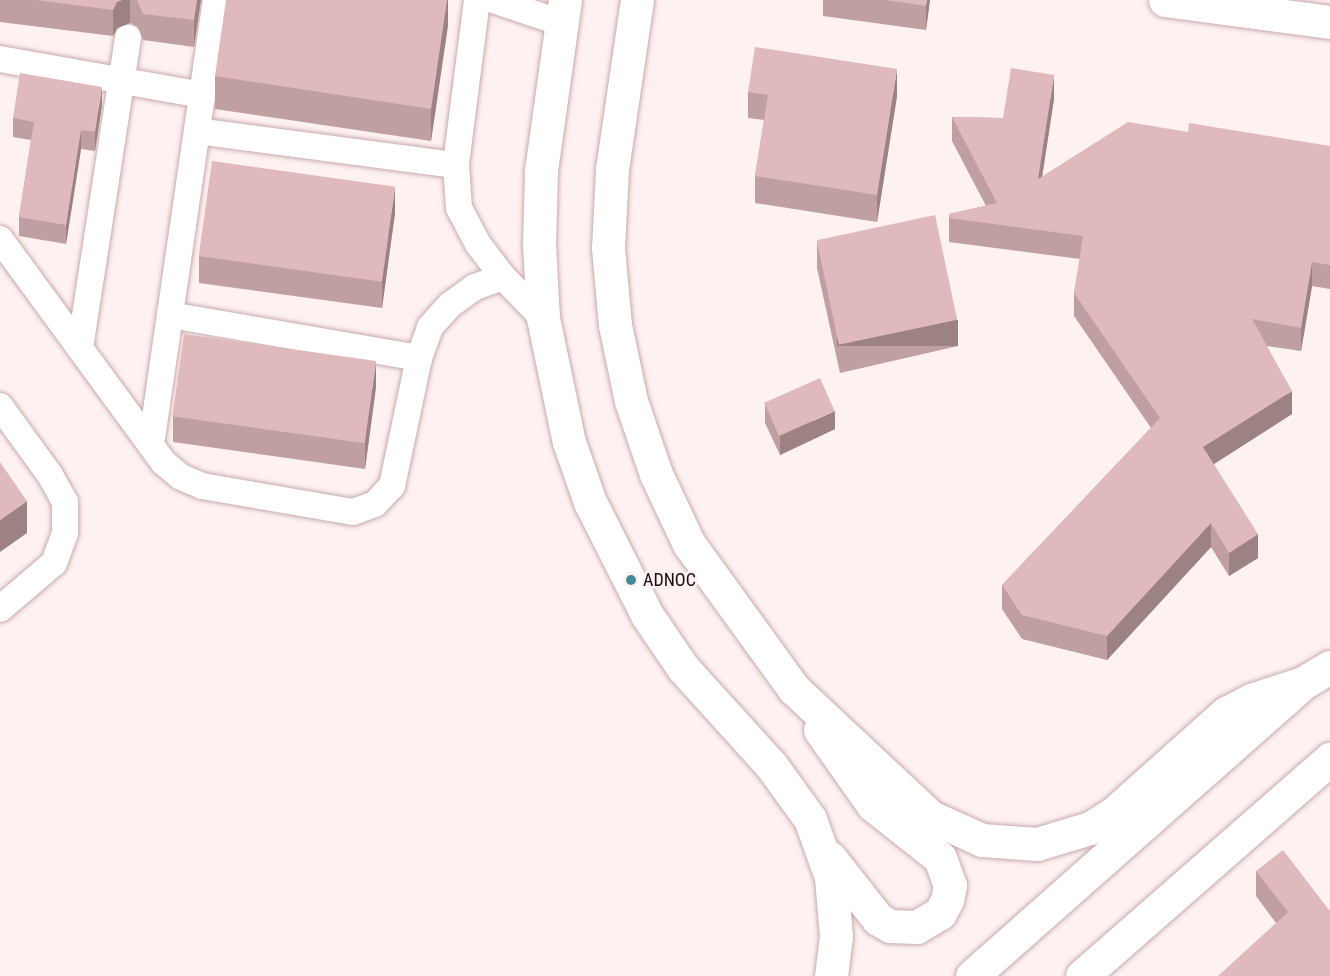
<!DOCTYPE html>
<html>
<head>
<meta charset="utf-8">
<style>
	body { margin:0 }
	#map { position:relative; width:1330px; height:976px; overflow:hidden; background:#fef1f1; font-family:"Roboto Condensed",sans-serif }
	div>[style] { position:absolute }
	.roads { filter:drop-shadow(0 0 2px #c9aaab) drop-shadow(0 0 2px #c9aaab) }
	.lane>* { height:26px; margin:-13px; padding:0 13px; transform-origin:13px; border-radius:13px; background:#fff }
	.street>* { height:33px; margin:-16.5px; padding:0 16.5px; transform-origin:16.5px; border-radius:16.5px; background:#fff }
	.secondary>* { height:33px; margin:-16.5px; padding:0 16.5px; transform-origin:16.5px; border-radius:16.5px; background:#fff }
	.wall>* { inset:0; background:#c09fa1 }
	.shaded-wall>* { inset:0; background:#9c8283; transform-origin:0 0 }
	.building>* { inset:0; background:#dfb9bb; transform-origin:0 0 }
	.dots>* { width:16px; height:16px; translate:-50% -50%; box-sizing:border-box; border:3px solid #fef1f1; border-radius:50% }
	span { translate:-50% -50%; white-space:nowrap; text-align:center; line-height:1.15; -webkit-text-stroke:5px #fef1f1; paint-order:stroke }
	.poi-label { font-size:18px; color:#1a0f10 }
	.left { translate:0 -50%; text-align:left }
</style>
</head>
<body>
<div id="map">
	<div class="roads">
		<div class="lane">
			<div style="left:477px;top:0;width:166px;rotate:97.3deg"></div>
			<div style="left:456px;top:165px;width:43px;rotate:86deg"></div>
			<div style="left:459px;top:208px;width:41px;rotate:62.2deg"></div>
			<div style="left:478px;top:244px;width:41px;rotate:52.9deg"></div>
			<div style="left:503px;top:277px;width:57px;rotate:45.7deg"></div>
			<div style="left:493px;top:0;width:73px;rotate:18.4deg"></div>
			<div style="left:0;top:59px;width:206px;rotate:10.1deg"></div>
			<div style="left:197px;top:131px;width:261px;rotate:7.5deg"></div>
			<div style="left:0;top:239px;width:276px;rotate:53.8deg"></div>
			<div style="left:163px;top:462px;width:23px;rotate:40deg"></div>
			<div style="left:181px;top:477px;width:23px;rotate:23deg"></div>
			<div style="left:202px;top:486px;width:153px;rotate:9.8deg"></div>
			<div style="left:353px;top:512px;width:23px;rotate:-20deg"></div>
			<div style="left:375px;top:504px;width:25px;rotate:-47deg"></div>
			<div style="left:392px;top:486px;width:131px;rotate:-78.1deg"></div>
			<div style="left:419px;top:358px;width:33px;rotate:-70deg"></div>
			<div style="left:430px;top:327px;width:30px;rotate:-48deg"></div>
			<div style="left:450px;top:305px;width:31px;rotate:-36deg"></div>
			<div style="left:475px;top:287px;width:30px;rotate:-20deg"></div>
			<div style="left:170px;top:315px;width:253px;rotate:9.8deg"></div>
			<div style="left:80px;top:348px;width:314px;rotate:-81.2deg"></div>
			<div style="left:0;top:406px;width:85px;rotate:54.1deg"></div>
			<div style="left:50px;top:475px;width:31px;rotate:61deg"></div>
			<div style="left:65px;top:502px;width:31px;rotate:90deg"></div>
			<div style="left:65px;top:533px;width:32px;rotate:110deg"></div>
			<div style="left:54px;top:563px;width:71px;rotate:139.6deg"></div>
			<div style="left:151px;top:445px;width:450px;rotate:-81.7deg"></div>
		</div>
		<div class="street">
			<div style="left:565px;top:0;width:172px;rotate:98deg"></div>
			<div style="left:541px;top:170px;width:74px;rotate:91.5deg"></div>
			<div style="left:539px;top:244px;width:74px;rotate:86.9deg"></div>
			<div style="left:543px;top:318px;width:127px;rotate:78.2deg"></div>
			<div style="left:569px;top:442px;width:64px;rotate:70.7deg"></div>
			<div style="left:590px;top:502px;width:127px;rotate:63.2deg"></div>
			<div style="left:647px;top:615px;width:64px;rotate:55.8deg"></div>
			<div style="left:683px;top:668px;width:131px;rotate:47.8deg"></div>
			<div style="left:771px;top:765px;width:67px;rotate:54.2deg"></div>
			<div style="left:810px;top:819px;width:62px;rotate:70.1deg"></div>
			<div style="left:831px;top:877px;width:59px;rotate:85.2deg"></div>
			<div style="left:836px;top:936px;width:40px;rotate:97.1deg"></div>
			<div style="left:637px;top:0;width:172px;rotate:98.4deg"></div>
			<div style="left:612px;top:170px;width:78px;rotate:92.9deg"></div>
			<div style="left:608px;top:248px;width:77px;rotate:84.8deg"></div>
			<div style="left:615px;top:325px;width:78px;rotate:78.1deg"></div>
			<div style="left:631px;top:401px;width:77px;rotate:71.1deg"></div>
			<div style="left:656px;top:474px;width:77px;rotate:64.8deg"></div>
			<div style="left:689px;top:544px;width:179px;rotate:54.1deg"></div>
			<div style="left:794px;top:689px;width:187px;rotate:43.1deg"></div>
			<div style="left:931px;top:817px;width:56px;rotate:24.3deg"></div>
			<div style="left:982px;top:840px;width:55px;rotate:4.2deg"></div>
			<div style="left:1037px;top:844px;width:55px;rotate:-16.8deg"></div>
			<div style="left:1090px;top:828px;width:28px;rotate:-32deg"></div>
			<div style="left:1114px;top:813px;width:150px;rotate:-41.8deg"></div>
			<div style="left:1226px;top:713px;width:28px;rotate:-27deg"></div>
			<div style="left:1251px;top:700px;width:55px;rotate:-18.1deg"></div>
			<div style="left:1165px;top:0;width:166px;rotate:7.6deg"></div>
			<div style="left:820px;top:730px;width:92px;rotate:54.8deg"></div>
			<div style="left:873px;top:805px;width:85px;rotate:38.3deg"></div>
			<div style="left:940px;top:858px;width:29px;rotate:70deg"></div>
			<div style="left:950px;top:885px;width:15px;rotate:101deg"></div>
			<div style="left:947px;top:900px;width:15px;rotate:118deg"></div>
			<div style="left:940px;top:913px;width:27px;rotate:149deg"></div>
			<div style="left:917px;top:927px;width:27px;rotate:-178deg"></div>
			<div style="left:890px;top:926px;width:14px;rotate:-150deg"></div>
			<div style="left:878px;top:919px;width:78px;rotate:-128.2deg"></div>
		</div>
		<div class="secondary">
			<div style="left:972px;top:976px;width:442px;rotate:-41.5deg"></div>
			<div style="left:1303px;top:683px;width:31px;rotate:-31deg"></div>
			<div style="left:1082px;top:976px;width:330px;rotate:-41.2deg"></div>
		</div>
	</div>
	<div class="wall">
		<div style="clip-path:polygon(0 0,201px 0,194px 47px,143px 40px,138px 27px,130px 23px,117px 28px,113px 36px,0 22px)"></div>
		<div style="clip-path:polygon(448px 0,448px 25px,431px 141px,215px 109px,215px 76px)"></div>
		<div style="clip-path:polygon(823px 0,930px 0,926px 30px,823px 16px)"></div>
		<div style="clip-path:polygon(748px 92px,897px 96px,877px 222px,755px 203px,755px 176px,764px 120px,748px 118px)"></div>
		<div style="clip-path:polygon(1054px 99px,1042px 177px,1188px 132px,1330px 146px,1330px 289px,1312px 286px,1301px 351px,1267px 346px,1292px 414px,1214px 464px,1258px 558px,1229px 576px,1211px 547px,1107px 660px,1022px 639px,1002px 609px,1002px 585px,1151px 428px,1074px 316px,1074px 293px,1080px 259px,949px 242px,949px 214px,986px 206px,952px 141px,952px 117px,1003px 118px)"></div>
		<div style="clip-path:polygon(102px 105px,95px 151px,81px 149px,66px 244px,19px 236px,19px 217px,31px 140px,13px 137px,13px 118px)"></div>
		<div style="clip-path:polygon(395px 213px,382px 308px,199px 283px,199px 256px)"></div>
		<div style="clip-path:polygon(817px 242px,958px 346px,840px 373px,817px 268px)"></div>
		<div style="clip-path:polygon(376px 387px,365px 469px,173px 442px,173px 416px)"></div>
		<div style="clip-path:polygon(765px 404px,835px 429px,780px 455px,765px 423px)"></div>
		<div style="clip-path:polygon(1256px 871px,1329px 910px,1276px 923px,1256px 896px)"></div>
	</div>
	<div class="shaded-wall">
		<div style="clip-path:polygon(122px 0,130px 0,130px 23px,117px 28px,113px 36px,113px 10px,117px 2px)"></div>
		<div style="clip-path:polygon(197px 0,201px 0,194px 47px,194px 20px)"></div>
		<div style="clip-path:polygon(447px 0,448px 0,448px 25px,431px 141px,431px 109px)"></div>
		<div style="clip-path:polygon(927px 0,930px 0,926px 30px,926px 6px)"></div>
		<div style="clip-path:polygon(897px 69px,897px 96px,877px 222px,877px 195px)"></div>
		<div style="clip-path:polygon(1054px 75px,1054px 99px,1038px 203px,1038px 179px)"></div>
		<div style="clip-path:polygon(102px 87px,102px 105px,95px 151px,95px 132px)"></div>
		<div style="clip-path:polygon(81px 130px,81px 149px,66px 244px,66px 225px)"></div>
		<div style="clip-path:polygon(395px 186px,395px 213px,382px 308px,382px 281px)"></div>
		<div style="clip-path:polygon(1312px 262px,1312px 286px,1301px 351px,1301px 328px)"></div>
		<div style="left:958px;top:320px;width:26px;height:121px;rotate:90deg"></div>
		<div style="clip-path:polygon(376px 361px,376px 387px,365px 469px,365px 442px)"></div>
		<div style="clip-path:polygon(1292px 391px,1292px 414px,1203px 471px,1203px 447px)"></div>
		<div style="clip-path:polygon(835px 411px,835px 429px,780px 455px,780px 436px)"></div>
		<div style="clip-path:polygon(27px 501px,27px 533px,0 552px,0 520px)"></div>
		<div style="clip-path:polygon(1211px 523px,1211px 547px,1107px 660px,1107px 636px)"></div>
		<div style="clip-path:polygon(1258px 534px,1258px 558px,1229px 576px,1229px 553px)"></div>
	</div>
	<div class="building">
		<div style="clip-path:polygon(35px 0,122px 0,117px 2px,113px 10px)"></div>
		<div style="clip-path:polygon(137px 0,197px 0,194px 20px,143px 14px)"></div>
		<div style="clip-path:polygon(226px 0,447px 0,431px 109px,215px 76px)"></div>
		<div style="clip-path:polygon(885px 0,927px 0,926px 6px)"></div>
		<div style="clip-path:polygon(755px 47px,897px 69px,877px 195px,755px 176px,768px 95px,748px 92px)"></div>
		<div style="clip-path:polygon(1011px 68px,1054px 75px,1038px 179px,1128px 122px,1188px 132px,1189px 123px,1330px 146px,1330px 265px,1312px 262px,1301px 328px,1252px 319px,1292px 391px,1203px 447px,1258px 534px,1229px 553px,1211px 523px,1107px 636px,1022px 615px,1002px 585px,1160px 418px,1074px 293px,1083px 236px,949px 218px,949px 214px,997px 203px,952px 117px,1003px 118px)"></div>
		<div style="clip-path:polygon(20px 73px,102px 87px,95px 132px,81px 130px,66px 225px,19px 217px,34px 122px,13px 118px)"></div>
		<div style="left:212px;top:161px;width:185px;height:96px;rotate:8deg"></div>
		<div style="left:935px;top:215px;width:107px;height:121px;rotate:78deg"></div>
		<div style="left:184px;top:334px;width:194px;height:83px;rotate:8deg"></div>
		<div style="left:820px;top:378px;width:36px;height:61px;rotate:66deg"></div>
		<div style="clip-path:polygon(0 462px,27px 501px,0 520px)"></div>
		<div style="clip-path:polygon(1283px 850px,1329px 910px,1330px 909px,1330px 976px,1218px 976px,1288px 912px,1256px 871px)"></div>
	</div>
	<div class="dots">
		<div style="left:631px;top:580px;background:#458a97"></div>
	</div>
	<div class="poi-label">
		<span class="left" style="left:643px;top:580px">ADNOC</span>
	</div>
</div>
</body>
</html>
